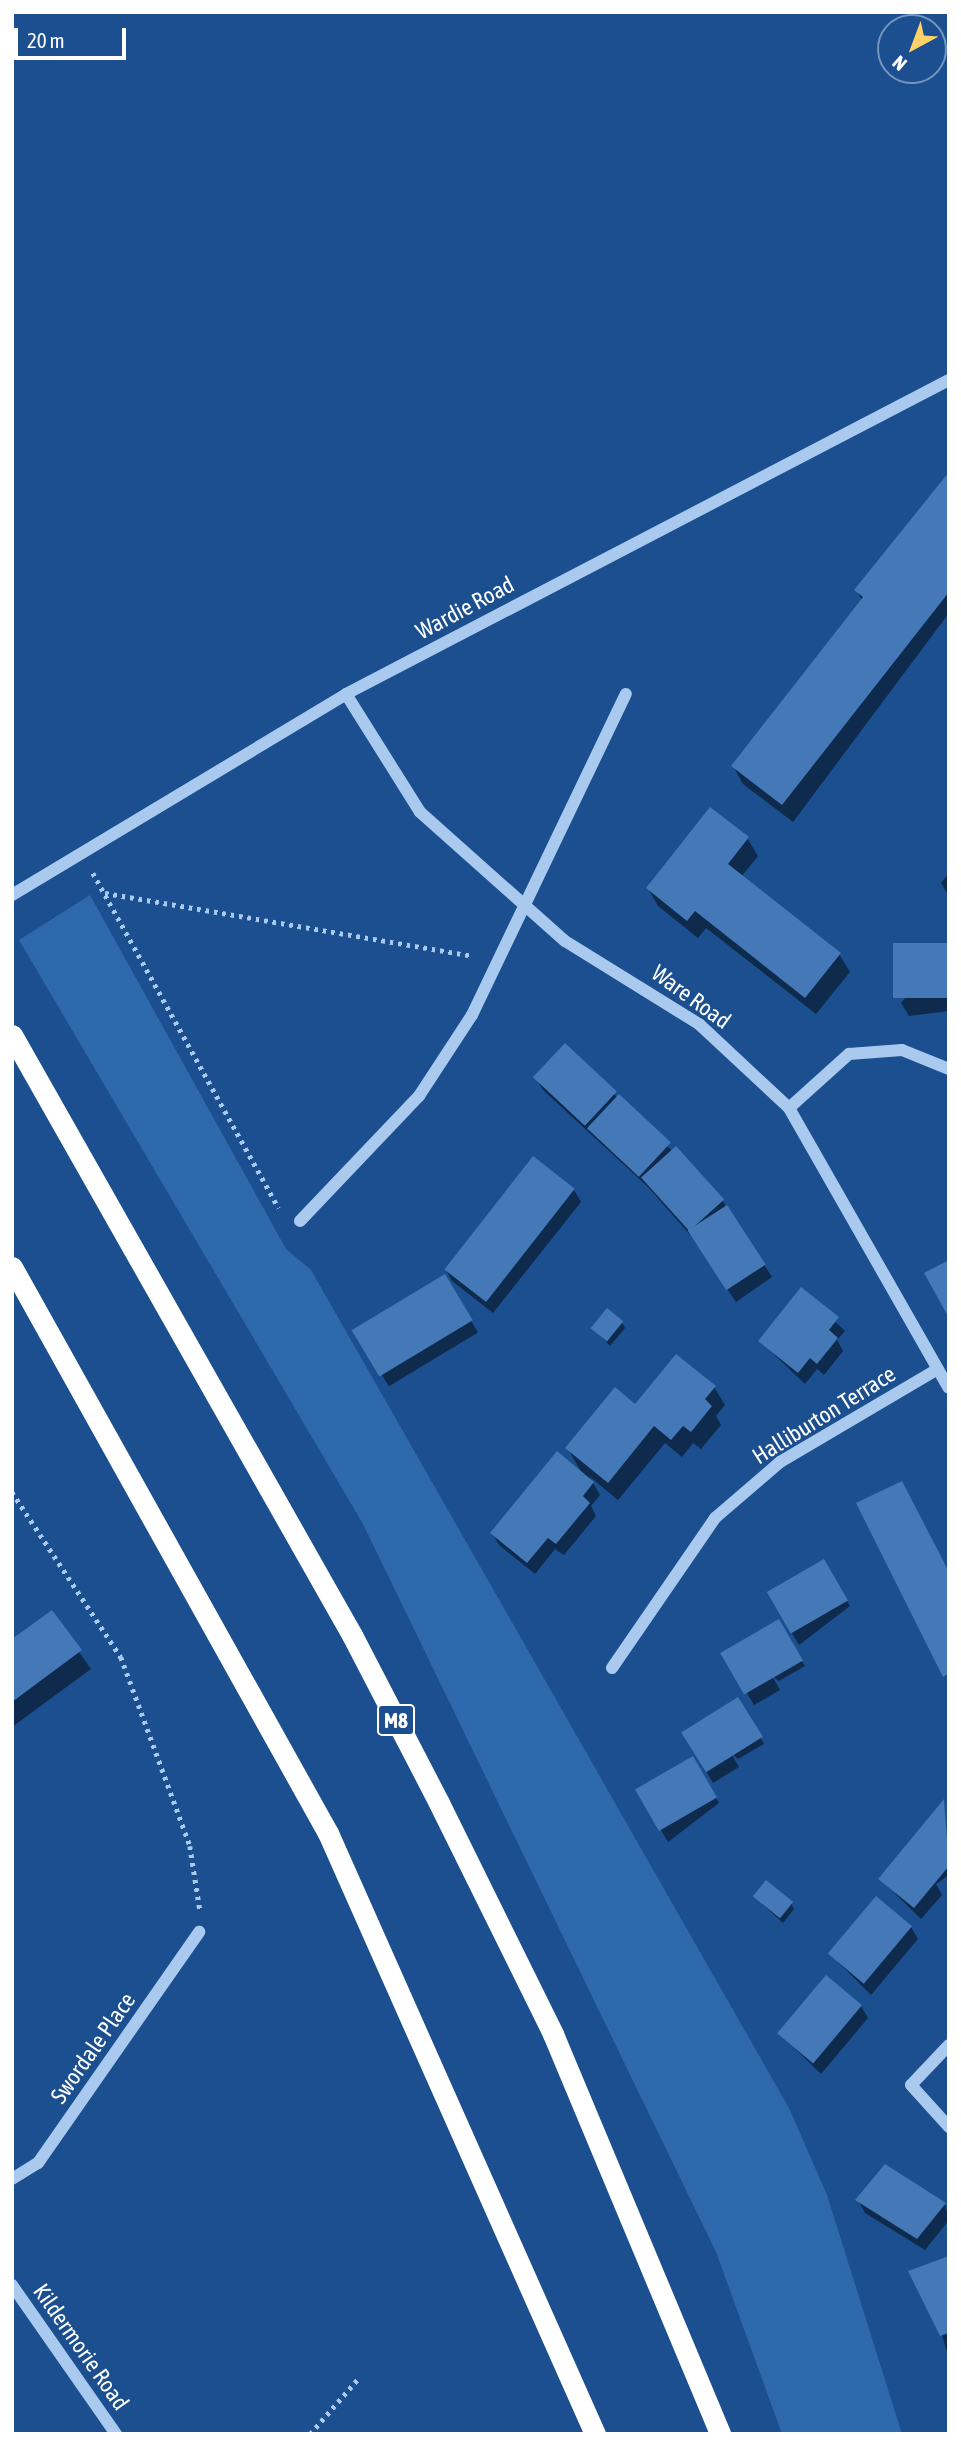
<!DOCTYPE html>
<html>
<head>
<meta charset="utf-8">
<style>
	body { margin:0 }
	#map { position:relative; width:961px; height:2446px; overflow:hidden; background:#1b4f8f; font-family:"Asap Condensed",sans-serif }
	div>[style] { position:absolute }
	.green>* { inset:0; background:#2e69ad }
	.shadow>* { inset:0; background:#0007; transform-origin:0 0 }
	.building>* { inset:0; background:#4478b7; transform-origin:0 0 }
	.path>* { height:4.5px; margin-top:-2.25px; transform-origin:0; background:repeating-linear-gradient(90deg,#a9c9ee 0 3.5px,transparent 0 8.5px) }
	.minor>* { height:12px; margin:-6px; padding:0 6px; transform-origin:6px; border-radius:6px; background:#a9c9ee }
	.highway>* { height:21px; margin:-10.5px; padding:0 10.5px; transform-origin:10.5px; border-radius:10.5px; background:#fff }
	span { translate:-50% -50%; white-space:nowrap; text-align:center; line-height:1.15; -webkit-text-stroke:5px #1b4f8f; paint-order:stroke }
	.shield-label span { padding:2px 5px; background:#1b4f8f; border:2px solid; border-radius:5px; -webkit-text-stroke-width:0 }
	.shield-label { font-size:21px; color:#fff; font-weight:700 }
	.street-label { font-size:23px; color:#fff }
	.frame { position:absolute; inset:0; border:14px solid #fff; pointer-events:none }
	.north { position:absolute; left:877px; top:14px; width:70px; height:70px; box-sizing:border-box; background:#1b4f8f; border:2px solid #7695bc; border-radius:50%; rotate:221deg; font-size:19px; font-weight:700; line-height:28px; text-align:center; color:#fff }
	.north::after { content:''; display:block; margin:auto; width:24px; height:32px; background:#ffd166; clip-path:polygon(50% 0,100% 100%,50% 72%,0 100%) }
	.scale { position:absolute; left:14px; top:28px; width:112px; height:32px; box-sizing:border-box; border:4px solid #fff; border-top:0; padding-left:9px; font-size:21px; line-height:24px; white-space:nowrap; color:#fff; -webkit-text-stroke:5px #1b4f8f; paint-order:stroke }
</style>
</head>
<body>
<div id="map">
	<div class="green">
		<div style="clip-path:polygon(90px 895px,286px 1249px,311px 1270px,789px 2108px,827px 2195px,902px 2434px,782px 2434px,716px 2252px,363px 1524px,19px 940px)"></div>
	</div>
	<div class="shadow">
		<div style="clip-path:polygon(949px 475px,949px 613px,793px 822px,743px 784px,733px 766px,862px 600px,856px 590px)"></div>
		<div style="clip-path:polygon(747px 838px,758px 856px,741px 877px,839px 954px,850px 972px,816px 1014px,706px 928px,698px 938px,658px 906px,648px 888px)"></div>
		<div style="clip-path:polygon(949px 873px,949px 896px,941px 883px)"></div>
		<div style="clip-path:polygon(949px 944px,949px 1011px,909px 1016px,901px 1003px)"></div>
		<div style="clip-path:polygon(565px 1046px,722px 1200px,772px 1277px,736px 1302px,692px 1237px,648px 1187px,543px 1090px,536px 1078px)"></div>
		<div style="clip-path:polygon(574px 1190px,581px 1202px,493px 1313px,452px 1281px,445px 1268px)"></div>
		<div style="left:444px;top:1276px;width:66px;height:104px;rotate:59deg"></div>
		<div style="clip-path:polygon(801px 1289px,845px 1331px,837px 1340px,843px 1351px,824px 1375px,817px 1369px,805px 1384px,760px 1341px)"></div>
		<div style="clip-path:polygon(622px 1323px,625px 1328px,610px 1346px,593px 1328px)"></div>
		<div style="clip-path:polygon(714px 1387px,725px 1405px,716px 1416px,721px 1425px,701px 1449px,693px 1443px,682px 1457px,665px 1443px,618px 1500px,589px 1476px,600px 1495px,591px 1506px,596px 1516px,564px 1555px,555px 1549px,535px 1574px,499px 1545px,492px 1533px,582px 1473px,568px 1449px,636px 1406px)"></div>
		<div style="clip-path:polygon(823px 1562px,850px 1606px,799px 1645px,769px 1594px)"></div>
		<div style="clip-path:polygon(51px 1612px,91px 1669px,12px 1727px,12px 1641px)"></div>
		<div style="clip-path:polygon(778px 1622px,805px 1666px,779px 1681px,772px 1676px,780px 1690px,754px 1705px,724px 1654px)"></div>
		<div style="clip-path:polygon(738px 1699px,764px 1744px,738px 1759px,731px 1753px,739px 1767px,713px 1783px,683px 1732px)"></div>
		<div style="clip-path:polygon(692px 1759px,719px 1803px,668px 1842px,638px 1791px)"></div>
		<div style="clip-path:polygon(944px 1802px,949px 1875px,936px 1884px,942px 1895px,921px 1919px,880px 1879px)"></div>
		<div style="clip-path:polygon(755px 1897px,791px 1903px,794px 1909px,783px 1923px)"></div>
		<div style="clip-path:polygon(911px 1927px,918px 1939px,871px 1995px,830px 1954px)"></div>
		<div style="clip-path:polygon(861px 2006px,868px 2018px,821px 2074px,780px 2034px)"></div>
		<div style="clip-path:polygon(858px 2200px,945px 2204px,949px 2220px,925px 2250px,865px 2213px)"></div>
		<div style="clip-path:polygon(949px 2258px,949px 2359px,942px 2335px)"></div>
	</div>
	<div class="building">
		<div style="clip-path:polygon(949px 472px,949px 592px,782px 805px,731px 766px,863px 597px,854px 590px)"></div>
		<div style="clip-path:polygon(710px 807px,749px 837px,728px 864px,841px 953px,805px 998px,695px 911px,687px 921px,646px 888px)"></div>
		<div style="left:949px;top:943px;width:55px;height:56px;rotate:90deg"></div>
		<div style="left:565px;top:1043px;width:71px;height:47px;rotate:43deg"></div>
		<div style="left:619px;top:1094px;width:71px;height:47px;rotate:43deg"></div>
		<div style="left:676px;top:1146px;width:72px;height:47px;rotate:48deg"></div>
		<div style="left:533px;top:1156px;width:53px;height:144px;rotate:38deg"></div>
		<div style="left:727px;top:1205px;width:71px;height:47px;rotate:57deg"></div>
		<div style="clip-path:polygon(949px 1260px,949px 1318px,924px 1273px)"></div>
		<div style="left:445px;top:1274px;width:54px;height:109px;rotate:59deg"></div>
		<div style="clip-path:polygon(801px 1287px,839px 1317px,829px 1330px,838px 1338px,817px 1364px,810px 1358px,798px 1373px,758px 1341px)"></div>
		<div style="left:607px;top:1308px;width:21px;height:26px;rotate:39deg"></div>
		<div style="clip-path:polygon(676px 1354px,716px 1386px,705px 1399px,712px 1406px,691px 1432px,683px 1426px,671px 1440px,654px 1426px,608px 1483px,565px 1448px,615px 1387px,635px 1404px)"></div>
		<div style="clip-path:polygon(557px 1451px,594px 1482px,583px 1496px,590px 1503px,556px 1544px,548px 1538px,527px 1563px,490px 1533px)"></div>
		<div style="clip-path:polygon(902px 1481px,949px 1572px,949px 1673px,943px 1677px,856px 1503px)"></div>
		<div style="left:824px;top:1559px;width:48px;height:66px;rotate:60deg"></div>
		<div style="clip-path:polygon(52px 1610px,82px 1650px,12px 1702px,12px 1639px)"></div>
		<div style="left:779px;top:1619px;width:48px;height:68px;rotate:60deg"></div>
		<div style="left:738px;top:1697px;width:47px;height:67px;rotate:58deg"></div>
		<div style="left:693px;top:1756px;width:48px;height:67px;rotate:60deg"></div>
		<div style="clip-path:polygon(944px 1799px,949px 1866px,914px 1908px,878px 1879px)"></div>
		<div style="left:766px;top:1880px;width:35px;height:21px;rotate:39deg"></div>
		<div style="left:876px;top:1896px;width:47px;height:75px;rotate:40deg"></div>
		<div style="left:826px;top:1975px;width:47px;height:76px;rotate:40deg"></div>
		<div style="clip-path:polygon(885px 2164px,946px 2203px,917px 2239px,855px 2200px)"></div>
		<div style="clip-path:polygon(949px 2256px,949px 2333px,940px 2336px,908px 2271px)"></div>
	</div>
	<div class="path">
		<div style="left:93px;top:873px;width:383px;rotate:61deg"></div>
		<div style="left:105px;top:893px;width:373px;rotate:9.7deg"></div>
		<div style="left:12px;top:1492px;width:198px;rotate:56.6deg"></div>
		<div style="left:121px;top:1657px;width:201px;rotate:69.9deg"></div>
		<div style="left:190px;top:1846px;width:65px;rotate:81.1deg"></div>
		<div style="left:310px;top:2434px;width:72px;rotate:-49deg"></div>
	</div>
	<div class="minor">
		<div style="left:346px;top:694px;width:139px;rotate:57.9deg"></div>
		<div style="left:420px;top:812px;width:194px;rotate:41.7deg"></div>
		<div style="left:565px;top:941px;width:158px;rotate:31.8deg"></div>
		<div style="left:699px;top:1024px;width:123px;rotate:43deg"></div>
		<div style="left:789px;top:1108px;width:322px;rotate:60.3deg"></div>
		<div style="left:12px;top:895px;width:390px;rotate:-31deg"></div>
		<div style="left:346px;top:694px;width:680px;rotate:-27.51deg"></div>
		<div style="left:789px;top:1108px;width:81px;rotate:-42deg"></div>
		<div style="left:849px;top:1054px;width:53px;rotate:-4.3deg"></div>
		<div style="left:902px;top:1050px;width:51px;rotate:22deg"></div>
		<div style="left:300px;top:1221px;width:173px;rotate:-46.4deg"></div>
		<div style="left:419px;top:1096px;width:97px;rotate:-56.8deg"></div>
		<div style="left:472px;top:1015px;width:356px;rotate:-64.4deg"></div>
		<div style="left:612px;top:1668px;width:182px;rotate:-55.5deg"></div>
		<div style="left:715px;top:1518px;width:86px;rotate:-40.7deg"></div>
		<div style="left:780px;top:1462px;width:183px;rotate:-30.5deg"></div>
		<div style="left:949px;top:2045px;width:55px;rotate:133.5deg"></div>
		<div style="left:911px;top:2085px;width:57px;rotate:47.9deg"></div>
		<div style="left:12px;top:2179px;width:31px;rotate:-32deg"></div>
		<div style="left:38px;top:2163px;width:282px;rotate:-55.1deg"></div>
		<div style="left:12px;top:2285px;width:182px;rotate:55.1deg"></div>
	</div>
	<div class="highway">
		<div style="left:12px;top:1035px;width:690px;rotate:60.46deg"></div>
		<div style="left:352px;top:1635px;width:189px;rotate:62.6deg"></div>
		<div style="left:439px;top:1803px;width:258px;rotate:63.7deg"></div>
		<div style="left:553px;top:2034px;width:433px;rotate:67.3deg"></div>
		<div style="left:12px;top:1267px;width:648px;rotate:60.83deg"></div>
		<div style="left:328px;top:1833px;width:658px;rotate:66.05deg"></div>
	</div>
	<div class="shield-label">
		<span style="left:396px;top:1720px">M8</span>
	</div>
	<div class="street-label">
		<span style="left:465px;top:608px;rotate:-28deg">Wardie Road</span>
		<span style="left:691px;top:997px;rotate:36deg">Ware Road</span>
		<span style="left:824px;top:1415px;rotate:-32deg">Halliburton Terrace</span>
		<span style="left:93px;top:2048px;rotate:-55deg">Swordale Place</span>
		<span style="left:81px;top:2347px;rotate:55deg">Kildermorie Road</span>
	</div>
	<div class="frame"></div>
	<div class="north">N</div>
	<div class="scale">20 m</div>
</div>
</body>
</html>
